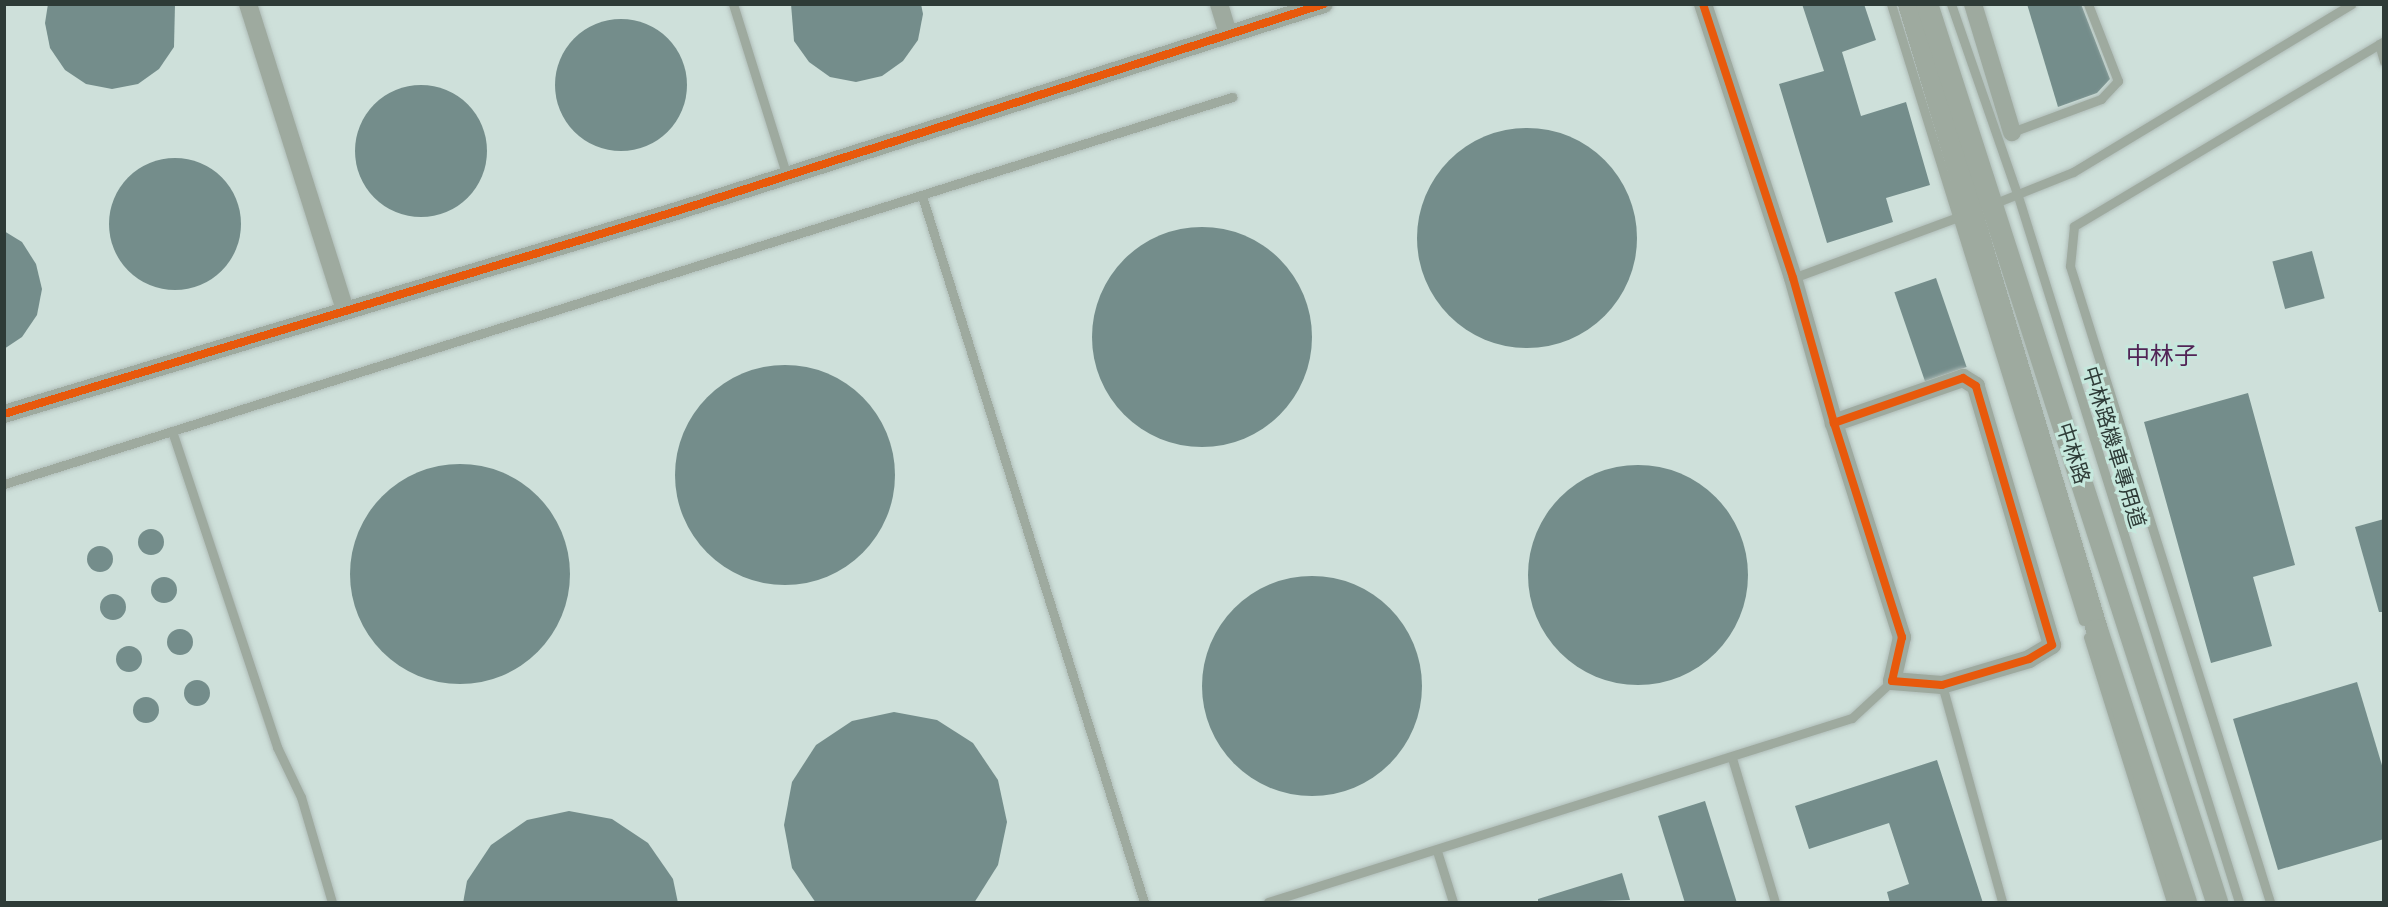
<!DOCTYPE html>
<html>
<head>
<meta charset="utf-8">
<style>
	body { margin:0 }
	#map { position:relative; width:2388px; height:907px; overflow:hidden; background:#cee0da; font-family:"Open Sans","Noto Sans TC",sans-serif }
	div>[style] { position:absolute }
	.building>* { inset:0; background:#748d8b; transform-origin:0 0 }
	.round { border-radius:50% }
	.roads { filter:drop-shadow(0 0 2px #b0bdb9) drop-shadow(0 0 2px #b0bdb9) }
	.service>* { height:9px; margin:-4.5px; padding:0 4.5px; transform-origin:4.5px; border-radius:4.5px; background:#9eaa9f }
	.minor>* { height:18px; margin:-9px; padding:0 9px; transform-origin:9px; border-radius:9px; background:#9eaa9f }
	.tertiary>* { height:22px; margin:-11px; padding:0 11px; transform-origin:11px; border-radius:11px; background:#9eaa9f }
	.cycleway>* { height:8px; margin:-4px; padding:0 4px; transform-origin:4px; border-radius:4px; background:#e8590c }
	span { translate:-50% -50%; white-space:nowrap; text-align:center; line-height:1.15; -webkit-text-stroke:6px #c6e8dd; paint-order:stroke }
	.street-label { font-size:21px; color:#2e3b37 }
	.quarter-label { font-size:24px; color:#512456 }
	.frame { position:absolute; inset:0; border:6px solid #2e3b37; pointer-events:none }
</style>
</head>
<body>
<div id="map">
	<div class="building">
		<div style="clip-path:polygon(48px 4px,175px 4px,174px 47px,159px 69px,138px 84px,112px 89px,86px 84px,65px 70px,50px 48px,45px 23px)"></div>
		<div style="clip-path:polygon(791px 4px,921px 4px,923px 14px,918px 40px,903px 61px,882px 76px,856px 82px,830px 77px,809px 62px,794px 41px)"></div>
		<div style="clip-path:polygon(1802px 4px,1864px 4px,1876px 40px,1842px 52px,1861px 116px,1906px 102px,1930px 185px,1886px 198px,1893px 222px,1827px 243px,1779px 84px,1824px 71px)"></div>
		<div style="clip-path:polygon(2027px 4px,2081px 4px,2110px 79px,2097px 93px,2058px 107px)"></div>
		<div class="round" style="left:555px;top:19px;width:132px;height:132px"></div>
		<div class="round" style="left:355px;top:85px;width:132px;height:132px"></div>
		<div class="round" style="left:1417px;top:128px;width:220px;height:220px"></div>
		<div class="round" style="left:109px;top:158px;width:132px;height:132px"></div>
		<div class="round" style="left:1092px;top:227px;width:220px;height:220px"></div>
		<div style="clip-path:polygon(4px 231px,22px 242px,36px 264px,42px 289px,37px 315px,22px 337px,4px 349px)"></div>
		<div style="left:2312px;top:251px;width:49px;height:41px;rotate:75deg"></div>
		<div style="left:1936px;top:278px;width:94px;height:44px;rotate:71deg"></div>
		<div class="round" style="left:675px;top:365px;width:220px;height:220px"></div>
		<div style="clip-path:polygon(2248px 393px,2295px 565px,2253px 577px,2272px 646px,2211px 663px,2144px 422px)"></div>
		<div class="round" style="left:350px;top:464px;width:220px;height:220px"></div>
		<div class="round" style="left:1528px;top:465px;width:220px;height:220px"></div>
		<div style="clip-path:polygon(2384px 519px,2384px 612px,2379px 612px,2355px 527px)"></div>
		<div class="round" style="left:138px;top:529px;width:26px;height:26px"></div>
		<div class="round" style="left:87px;top:546px;width:26px;height:26px"></div>
		<div class="round" style="left:1202px;top:576px;width:220px;height:220px"></div>
		<div class="round" style="left:151px;top:577px;width:26px;height:26px"></div>
		<div class="round" style="left:100px;top:594px;width:26px;height:26px"></div>
		<div class="round" style="left:167px;top:629px;width:26px;height:26px"></div>
		<div class="round" style="left:116px;top:646px;width:26px;height:26px"></div>
		<div class="round" style="left:184px;top:680px;width:26px;height:26px"></div>
		<div style="clip-path:polygon(2357px 682px,2384px 772px,2384px 839px,2278px 870px,2233px 719px)"></div>
		<div class="round" style="left:133px;top:697px;width:26px;height:26px"></div>
		<div style="clip-path:polygon(894px 712px,937px 720px,973px 743px,998px 780px,1007px 822px,998px 865px,974px 903px,816px 903px,792px 868px,784px 825px,792px 782px,816px 745px,852px 721px)"></div>
		<div style="clip-path:polygon(1937px 760px,1983px 903px,1890px 903px,1887px 892px,1909px 884px,1889px 823px,1809px 849px,1795px 806px)"></div>
		<div style="clip-path:polygon(1705px 801px,1737px 903px,1685px 903px,1658px 816px)"></div>
		<div style="clip-path:polygon(569px 811px,612px 819px,648px 843px,673px 879px,678px 903px,463px 903px,467px 881px,491px 845px,527px 820px)"></div>
		<div style="clip-path:polygon(1622px 873px,1630px 900px,1538px 903px,1538px 899px)"></div>
	</div>
	<div class="roads">
		<div class="service">
			<div style="left:733px;top:4px;width:177px;rotate:72.6deg"></div>
			<div style="left:1891px;top:4px;width:646px;rotate:72.71deg"></div>
			<div style="left:1951px;top:4px;width:200px;rotate:70.8deg"></div>
			<div style="left:2017px;top:193px;width:743px;rotate:72.61deg"></div>
			<div style="left:2379px;top:44px;width:18px;rotate:74deg"></div>
			<div style="left:2012px;top:132px;width:95px;rotate:-20.3deg"></div>
			<div style="left:2101px;top:99px;width:25px;rotate:-47deg"></div>
			<div style="left:2118px;top:81px;width:83px;rotate:-111.3deg"></div>
			<div style="left:922px;top:196px;width:740px;rotate:72.54deg"></div>
			<div style="left:1993px;top:204px;width:86px;rotate:-21.8deg"></div>
			<div style="left:2073px;top:172px;width:325px;rotate:-31.1deg"></div>
			<div style="left:1793px;top:278px;width:181px;rotate:-20.3deg"></div>
			<div style="left:172px;top:431px;width:333px;rotate:71.6deg"></div>
			<div style="left:277px;top:747px;width:55px;rotate:64.4deg"></div>
			<div style="left:301px;top:797px;width:109px;rotate:73.6deg"></div>
			<div style="left:4px;top:484px;width:1288px;rotate:-17.49deg"></div>
			<div style="left:2088px;top:637px;width:278px;rotate:72.6deg"></div>
			<div style="left:1942px;top:685px;width:225px;rotate:74.5deg"></div>
			<div style="left:1732px;top:758px;width:150px;rotate:73.4deg"></div>
			<div style="left:1437px;top:851px;width:53px;rotate:72.6deg"></div>
			<div style="left:1268px;top:902px;width:612px;rotate:-17.49deg"></div>
			<div style="left:1852px;top:718px;width:54px;rotate:-42.8deg"></div>
			<div style="left:2270px;top:902px;width:667px;rotate:-107.46deg"></div>
			<div style="left:2070px;top:266px;width:40px;rotate:-84.3deg"></div>
			<div style="left:2074px;top:226px;width:361px;rotate:-30.8deg"></div>
		</div>
		<div class="minor">
			<div style="left:248px;top:4px;width:320px;rotate:72.4deg"></div>
			<div style="left:1219px;top:4px;width:30px;rotate:73deg"></div>
			<div style="left:1703px;top:4px;width:288px;rotate:71.8deg"></div>
			<div style="left:1793px;top:278px;width:151px;rotate:74.2deg"></div>
			<div style="left:1834px;top:423px;width:225px;rotate:72.4deg"></div>
			<div style="left:1902px;top:637px;width:45px;rotate:102.8deg"></div>
			<div style="left:1892px;top:681px;width:50px;rotate:4.6deg"></div>
			<div style="left:1942px;top:685px;width:91px;rotate:-16.6deg"></div>
			<div style="left:2029px;top:659px;width:27px;rotate:-31deg"></div>
			<div style="left:2052px;top:645px;width:270px;rotate:-106.4deg"></div>
			<div style="left:1976px;top:386px;width:15px;rotate:-148deg"></div>
			<div style="left:1963px;top:378px;width:137px;rotate:160.8deg"></div>
			<div style="left:1973px;top:4px;width:134px;rotate:73.1deg"></div>
			<div style="left:4px;top:414px;width:706px;rotate:-16.79deg"></div>
			<div style="left:680px;top:210px;width:676px;rotate:-17.74deg"></div>
		</div>
		<div class="tertiary">
			<div style="left:1909px;top:4px;width:654px;rotate:73.28deg"></div>
			<div style="left:2097px;top:630px;width:286px;rotate:71.9deg"></div>
			<div style="left:1927px;top:4px;width:944px;rotate:72.1deg"></div>
		</div>
	</div>
	<div class="cycleway">
		<div style="left:1703px;top:4px;width:288px;rotate:71.8deg"></div>
		<div style="left:1793px;top:278px;width:151px;rotate:74.2deg"></div>
		<div style="left:1834px;top:423px;width:225px;rotate:72.4deg"></div>
		<div style="left:1902px;top:637px;width:45px;rotate:102.8deg"></div>
		<div style="left:1892px;top:681px;width:50px;rotate:4.6deg"></div>
		<div style="left:1942px;top:685px;width:91px;rotate:-16.6deg"></div>
		<div style="left:2029px;top:659px;width:27px;rotate:-31deg"></div>
		<div style="left:2052px;top:645px;width:270px;rotate:-106.4deg"></div>
		<div style="left:1976px;top:386px;width:15px;rotate:-148deg"></div>
		<div style="left:1963px;top:378px;width:137px;rotate:160.8deg"></div>
		<div style="left:4px;top:414px;width:706px;rotate:-16.79deg"></div>
		<div style="left:680px;top:210px;width:676px;rotate:-17.74deg"></div>
	</div>
	<div class="street-label">
		<span style="left:2115px;top:447px;rotate:73deg">中林路機車專用道</span>
		<span style="left:2074px;top:453px;rotate:72deg">中林路</span>
	</div>
	<div class="quarter-label">
		<span style="left:2162px;top:355px">中林子</span>
	</div>
	<div class="frame"></div>
</div>
</body>
</html>
